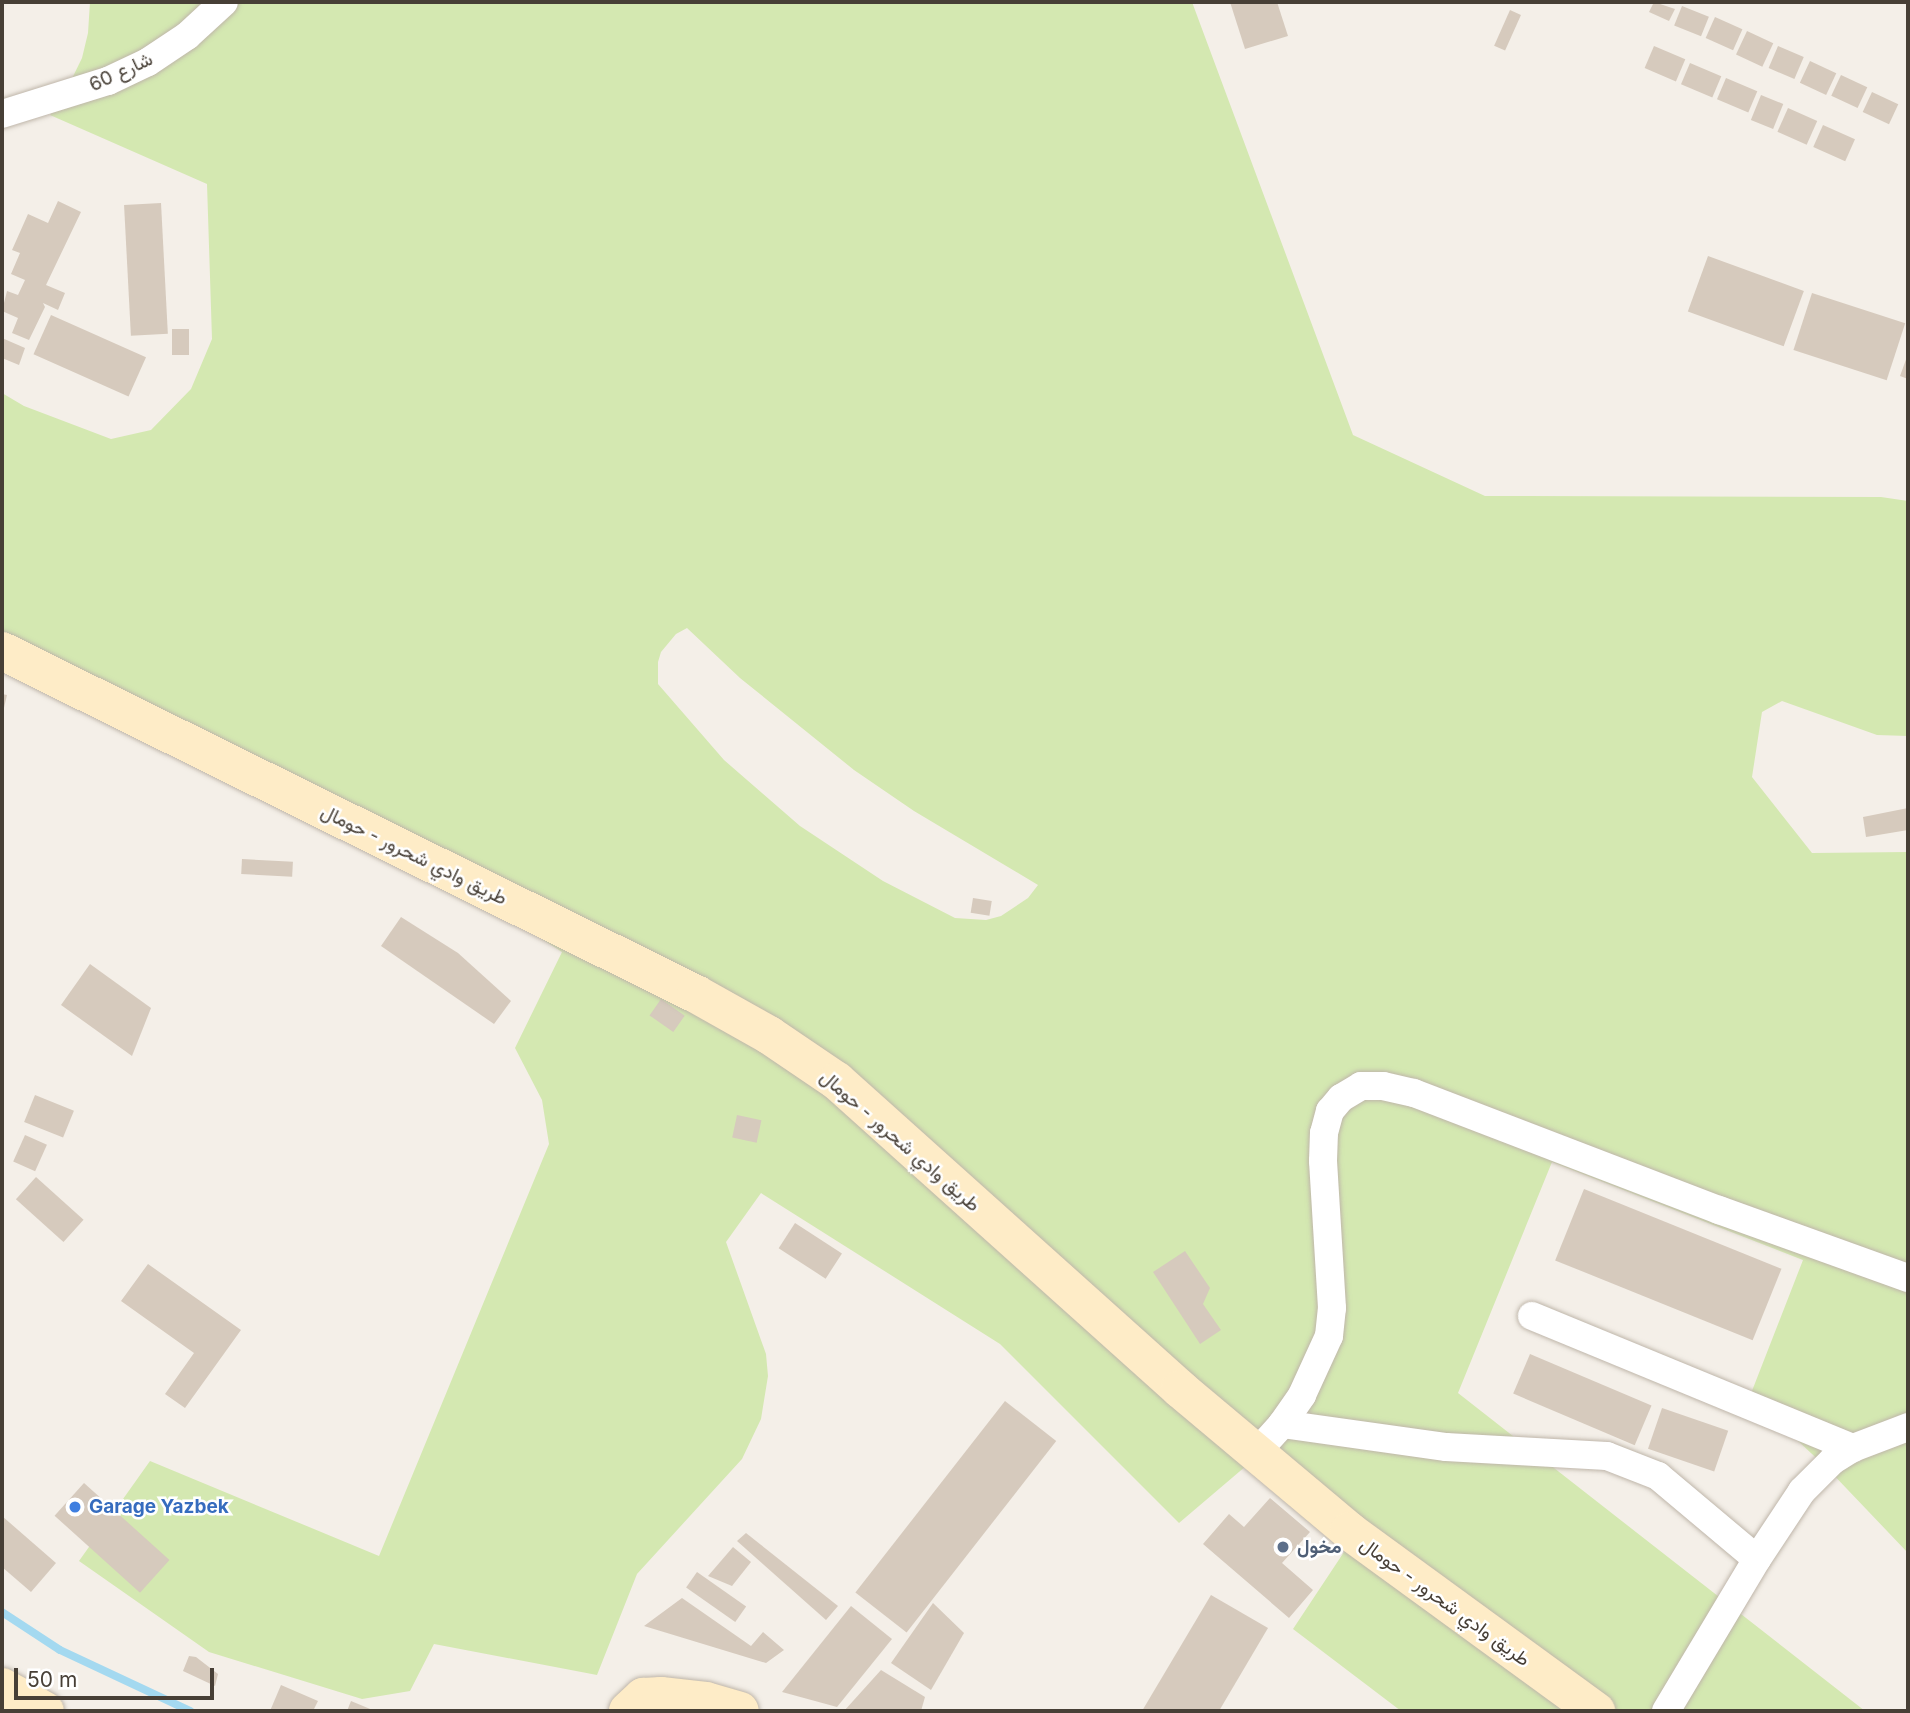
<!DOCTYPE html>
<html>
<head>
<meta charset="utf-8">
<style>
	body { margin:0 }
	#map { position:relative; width:1910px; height:1713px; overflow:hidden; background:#f4efe8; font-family:Inter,Vazirmatn,sans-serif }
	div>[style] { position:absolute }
	.green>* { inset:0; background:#d4e8b1 }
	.stream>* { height:8px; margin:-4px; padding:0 4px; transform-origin:4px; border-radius:4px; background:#a4d9f0 }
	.building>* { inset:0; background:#d6cabd; transform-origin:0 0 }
	.roads { filter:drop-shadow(0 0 2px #bfb6aa) drop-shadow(0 0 2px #bfb6aa) }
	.street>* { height:28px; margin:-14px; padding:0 14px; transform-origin:14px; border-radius:14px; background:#fff }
	.secondary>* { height:38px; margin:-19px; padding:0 19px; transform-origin:19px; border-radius:19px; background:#feecc7 }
	.dots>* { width:19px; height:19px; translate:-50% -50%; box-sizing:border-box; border:4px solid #fff; border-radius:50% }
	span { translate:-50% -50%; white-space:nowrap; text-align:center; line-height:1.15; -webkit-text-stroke:5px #fff; paint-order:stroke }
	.street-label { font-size:19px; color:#473f36 }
	.shop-label { font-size:19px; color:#366cbe; font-weight:700 }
	.left { translate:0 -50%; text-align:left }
	.service-label { font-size:19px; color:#4e5e75; font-weight:700 }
	.frame { position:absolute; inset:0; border:4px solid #473f36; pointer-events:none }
	.scale { position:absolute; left:14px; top:1668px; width:200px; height:32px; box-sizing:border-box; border:4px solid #473f36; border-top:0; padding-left:9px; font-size:21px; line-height:24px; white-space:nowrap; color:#473f36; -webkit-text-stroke:5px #fff; paint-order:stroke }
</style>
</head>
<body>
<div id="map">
	<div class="green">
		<div style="clip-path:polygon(evenodd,90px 2px,1192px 2px,1353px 435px,1485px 496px,1881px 497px,1908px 501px,1908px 736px,1877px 735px,1782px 701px,1762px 712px,1752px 777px,1812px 853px,1908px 852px,1908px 1553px,1827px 1468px,1750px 1396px,1803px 1260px,1552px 1162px,1458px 1393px,1865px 1711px,1401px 1711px,1293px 1629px,1346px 1549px,1246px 1466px,1179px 1523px,1000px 1344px,761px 1193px,726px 1242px,766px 1354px,768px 1376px,761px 1419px,742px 1459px,637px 1574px,597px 1675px,434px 1644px,410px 1691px,362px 1699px,209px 1652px,79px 1561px,150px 1461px,379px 1556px,549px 1144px,542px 1100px,515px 1048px,562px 952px,475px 896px,2px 661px,2px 393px,24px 406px,111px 439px,151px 430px,191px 389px,212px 339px,207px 184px,50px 115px,63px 97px,82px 58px,88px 33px,90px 2px,687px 628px,740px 678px,854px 770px,914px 811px,1038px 885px,1028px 898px,1001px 916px,986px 920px,955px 918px,883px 881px,800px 826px,724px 760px,658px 684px,658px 662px,661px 652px,676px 634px,687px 628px)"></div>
	</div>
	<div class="stream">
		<div style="left:2px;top:1612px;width:69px;rotate:33.2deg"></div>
		<div style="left:60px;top:1650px;width:144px;rotate:25.1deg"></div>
	</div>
	<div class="building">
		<div style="clip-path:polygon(1230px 2px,1277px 2px,1288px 36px,1245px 49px)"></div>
		<div style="clip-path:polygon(1654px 2px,1675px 9px,1669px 21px,1649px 12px)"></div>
		<div style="left:1682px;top:6px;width:29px;height:21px;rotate:22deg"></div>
		<div style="left:1510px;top:10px;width:12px;height:39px;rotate:24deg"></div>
		<div style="left:1715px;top:17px;width:30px;height:23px;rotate:24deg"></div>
		<div style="left:1747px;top:31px;width:29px;height:26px;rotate:25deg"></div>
		<div style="left:1654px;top:46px;width:34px;height:24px;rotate:23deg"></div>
		<div style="left:1778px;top:46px;width:28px;height:24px;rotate:23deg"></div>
		<div style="left:1810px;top:61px;width:29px;height:24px;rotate:25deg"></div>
		<div style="left:1690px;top:63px;width:34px;height:23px;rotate:23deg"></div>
		<div style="left:1841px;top:75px;width:29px;height:23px;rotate:25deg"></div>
		<div style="left:1726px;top:78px;width:34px;height:23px;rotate:23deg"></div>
		<div style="left:1872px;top:92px;width:29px;height:22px;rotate:25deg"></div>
		<div style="left:1761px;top:95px;width:24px;height:27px;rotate:22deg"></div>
		<div style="left:1788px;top:108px;width:32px;height:26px;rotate:24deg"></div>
		<div style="left:1823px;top:125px;width:35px;height:24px;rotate:24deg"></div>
		<div style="clip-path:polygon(58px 201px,81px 212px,46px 285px,65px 293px,58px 310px,43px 303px,45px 307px,29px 340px,12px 333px,18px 318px,2px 311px,7px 291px,18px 295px,25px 280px,11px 274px,20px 253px,12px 250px,28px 214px,48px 223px)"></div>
		<div style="left:161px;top:203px;width:131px;height:37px;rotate:87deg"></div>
		<div style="left:1708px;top:256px;width:102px;height:59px;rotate:20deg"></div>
		<div style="left:1812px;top:293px;width:98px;height:60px;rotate:18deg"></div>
		<div style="left:51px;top:315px;width:104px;height:43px;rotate:24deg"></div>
		<div style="left:172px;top:329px;width:17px;height:26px"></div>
		<div style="clip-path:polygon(2px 338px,25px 348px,19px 365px,2px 358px)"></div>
		<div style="clip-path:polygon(1908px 354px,1908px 379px,1900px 376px)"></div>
		<div style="clip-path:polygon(2px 694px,7px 695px,3px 712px,2px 712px)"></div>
		<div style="clip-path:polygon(1908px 808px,1908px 830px,1866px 837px,1863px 817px)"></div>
		<div style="left:242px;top:859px;width:51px;height:15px;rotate:3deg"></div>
		<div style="left:973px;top:898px;width:19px;height:15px;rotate:9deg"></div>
		<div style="clip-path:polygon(401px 917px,458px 953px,511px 1001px,494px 1024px,381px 946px)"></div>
		<div style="clip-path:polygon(90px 964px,151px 1008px,132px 1056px,61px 1005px)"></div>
		<div style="left:661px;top:999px;width:29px;height:20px;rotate:35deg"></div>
		<div style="left:35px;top:1095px;width:42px;height:29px;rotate:22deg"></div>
		<div style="left:737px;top:1115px;width:25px;height:23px;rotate:12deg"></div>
		<div style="left:25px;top:1135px;width:24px;height:29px;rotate:24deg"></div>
		<div style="left:36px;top:1177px;width:64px;height:30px;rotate:42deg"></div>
		<div style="left:1584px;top:1189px;width:213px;height:77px;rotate:22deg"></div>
		<div style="left:795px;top:1223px;width:56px;height:30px;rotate:33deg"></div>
		<div style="clip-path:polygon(1185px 1251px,1210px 1288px,1203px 1304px,1221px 1330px,1200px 1344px,1153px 1272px)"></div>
		<div style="clip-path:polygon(148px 1264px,241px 1330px,185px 1408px,165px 1394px,194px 1353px,121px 1301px)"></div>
		<div style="left:1530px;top:1354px;width:132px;height:43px;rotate:23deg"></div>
		<div style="left:1005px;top:1401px;width:65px;height:243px;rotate:38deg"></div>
		<div style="left:1662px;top:1408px;width:70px;height:43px;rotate:19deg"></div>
		<div style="left:84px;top:1483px;width:115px;height:44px;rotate:42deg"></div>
		<div style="clip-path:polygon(1270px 1498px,1310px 1532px,1282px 1563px,1313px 1590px,1289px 1618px,1203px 1544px,1229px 1514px,1244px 1527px)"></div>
		<div style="clip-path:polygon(2px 1516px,56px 1563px,31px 1592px,2px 1567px)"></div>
		<div style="clip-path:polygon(746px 1533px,838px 1606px,826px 1620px,737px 1541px)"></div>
		<div style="clip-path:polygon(733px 1547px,751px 1562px,732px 1586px,708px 1576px)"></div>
		<div style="left:697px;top:1572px;width:60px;height:19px;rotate:35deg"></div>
		<div style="clip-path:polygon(1211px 1595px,1268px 1628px,1219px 1711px,1142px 1711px)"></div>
		<div style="clip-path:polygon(682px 1598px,751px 1646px,763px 1632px,784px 1650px,766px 1663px,644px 1626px)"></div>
		<div style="clip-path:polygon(933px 1603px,964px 1633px,931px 1690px,891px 1663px)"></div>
		<div style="clip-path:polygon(851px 1606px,892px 1639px,837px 1707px,782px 1692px)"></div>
		<div style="clip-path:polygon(189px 1656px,196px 1657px,218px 1674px,215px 1686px,183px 1671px)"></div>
		<div style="clip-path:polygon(881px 1670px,925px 1697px,921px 1711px,844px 1711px)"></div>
		<div style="clip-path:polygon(281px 1685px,318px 1701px,313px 1711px,270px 1711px)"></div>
		<div style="clip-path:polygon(351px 1701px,375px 1711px,347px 1711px)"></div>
	</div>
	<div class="roads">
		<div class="street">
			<div style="left:2px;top:114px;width:111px;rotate:-17.3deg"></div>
			<div style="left:108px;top:81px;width:44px;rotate:-25.4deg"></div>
			<div style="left:148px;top:62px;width:47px;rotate:-33.7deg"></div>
			<div style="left:187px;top:36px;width:50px;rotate:-42.6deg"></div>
			<div style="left:1532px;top:1316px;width:347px;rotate:22.4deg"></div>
			<div style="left:1282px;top:1424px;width:166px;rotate:8deg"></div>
			<div style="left:1446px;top:1447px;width:161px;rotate:3.2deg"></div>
			<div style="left:1607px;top:1456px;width:55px;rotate:21.4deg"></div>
			<div style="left:1658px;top:1476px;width:129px;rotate:40deg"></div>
			<div style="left:1256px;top:1453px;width:39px;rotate:-48deg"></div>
			<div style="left:1282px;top:1424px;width:35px;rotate:-55deg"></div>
			<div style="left:1302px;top:1395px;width:65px;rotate:-65.4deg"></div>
			<div style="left:1329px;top:1336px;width:28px;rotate:-84deg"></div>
			<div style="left:1332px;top:1308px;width:147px;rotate:-93.5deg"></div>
			<div style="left:1323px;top:1161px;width:28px;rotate:-88deg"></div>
			<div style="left:1324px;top:1133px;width:23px;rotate:-75deg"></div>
			<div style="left:1330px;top:1111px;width:17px;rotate:-50deg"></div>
			<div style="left:1341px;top:1098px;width:23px;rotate:-31deg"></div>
			<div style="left:1361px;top:1086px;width:22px"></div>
			<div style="left:1383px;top:1086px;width:32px;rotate:13deg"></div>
			<div style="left:1414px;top:1093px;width:327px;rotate:21deg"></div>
			<div style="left:1719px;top:1210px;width:201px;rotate:19.8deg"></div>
			<div style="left:1666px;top:1711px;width:177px;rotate:-59.1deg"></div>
			<div style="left:1757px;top:1559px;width:82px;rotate:-56.5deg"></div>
			<div style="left:1802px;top:1491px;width:42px;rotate:-45deg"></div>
			<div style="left:1832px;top:1461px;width:25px;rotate:-32deg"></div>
			<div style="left:1853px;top:1448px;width:59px;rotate:-20.9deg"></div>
		</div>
		<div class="secondary">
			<div style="left:2px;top:651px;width:774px;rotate:26.3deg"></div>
			<div style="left:696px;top:994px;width:84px;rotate:29.3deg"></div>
			<div style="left:769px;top:1035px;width:82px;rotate:34.1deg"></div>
			<div style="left:837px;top:1081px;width:461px;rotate:41.9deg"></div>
			<div style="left:1180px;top:1389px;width:221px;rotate:40deg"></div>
			<div style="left:1349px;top:1531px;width:306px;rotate:36.1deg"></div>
			<div style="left:2px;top:1687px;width:49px;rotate:29.2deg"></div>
			<div style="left:628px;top:1711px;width:21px;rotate:-43deg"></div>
			<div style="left:643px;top:1697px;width:18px;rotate:-3deg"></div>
			<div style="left:661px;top:1696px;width:45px;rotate:6.3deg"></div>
			<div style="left:706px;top:1701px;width:35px;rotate:16deg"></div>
		</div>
	</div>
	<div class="dots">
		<div style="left:75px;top:1507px;background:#3f7fe0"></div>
		<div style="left:1283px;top:1547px;background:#5c6f8a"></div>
	</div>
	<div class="street-label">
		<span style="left:121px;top:72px;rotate:-25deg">شارع 60</span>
		<span style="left:414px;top:855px;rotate:26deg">طريق وادي شحرور - حومال</span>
		<span style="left:900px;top:1141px;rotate:41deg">طريق وادي شحرور - حومال</span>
		<span style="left:1445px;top:1602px;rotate:36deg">طريق وادي شحرور - حومال</span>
	</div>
	<div class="shop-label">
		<span class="left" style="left:89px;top:1507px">Garage Yazbek</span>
	</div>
	<div class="service-label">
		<span class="left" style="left:1297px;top:1547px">مخول</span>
	</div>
	<div class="frame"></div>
	<div class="scale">50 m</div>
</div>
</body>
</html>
